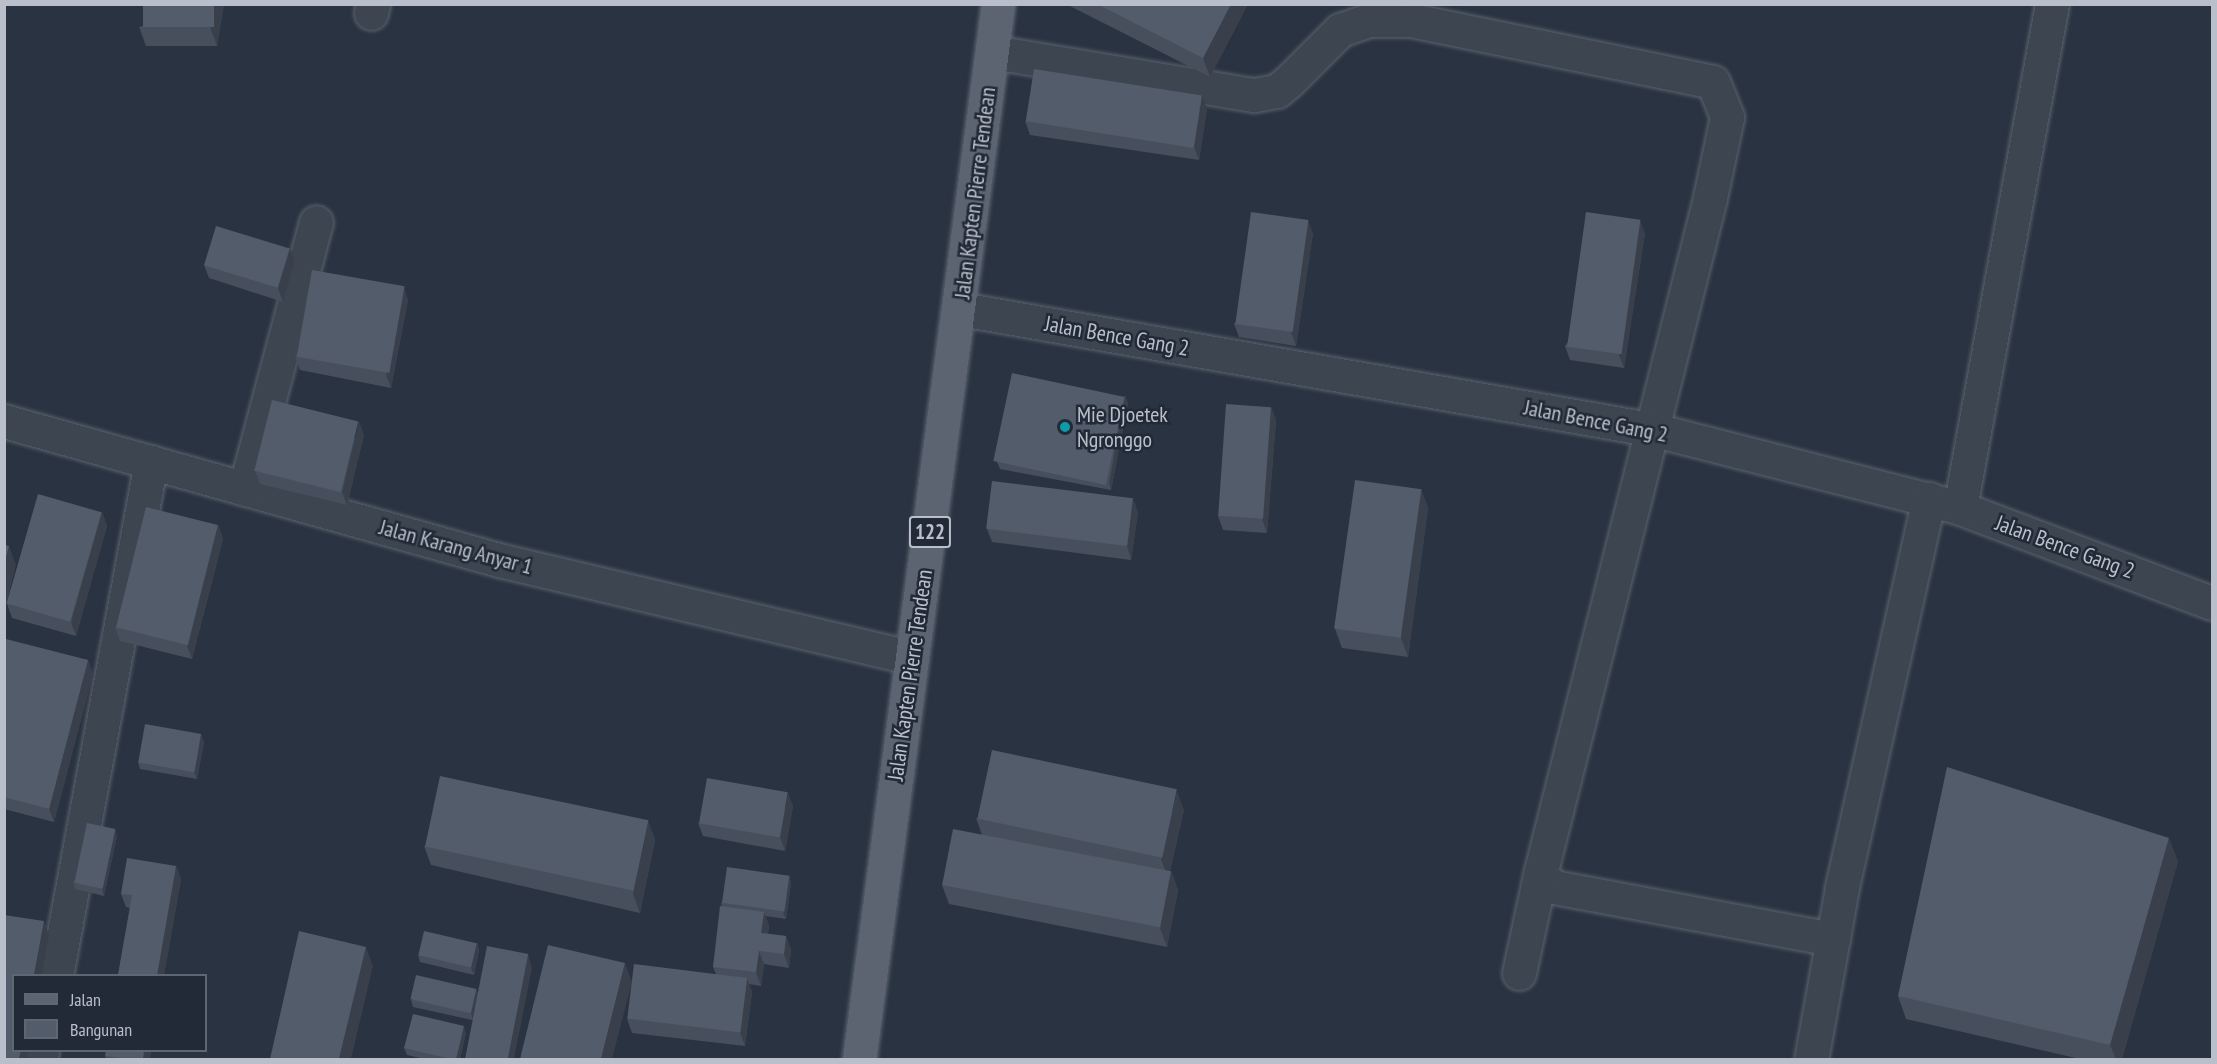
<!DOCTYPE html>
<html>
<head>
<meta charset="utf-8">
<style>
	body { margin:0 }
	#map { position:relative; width:2217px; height:1064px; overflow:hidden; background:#293341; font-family:"PT Sans Narrow",sans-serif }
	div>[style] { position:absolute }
	.roads { filter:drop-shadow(0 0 2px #5b636e) drop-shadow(0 0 2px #5b636e) }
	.street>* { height:33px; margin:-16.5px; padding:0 16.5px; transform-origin:16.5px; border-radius:16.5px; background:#3d4551 }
	.primary>* { height:33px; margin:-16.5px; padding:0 16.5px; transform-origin:16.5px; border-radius:16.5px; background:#5b6470 }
	.wall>* { inset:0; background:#474f5c }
	.shaded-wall>* { inset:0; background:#39404b }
	.building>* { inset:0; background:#525c6b; transform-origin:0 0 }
	.dots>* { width:16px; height:16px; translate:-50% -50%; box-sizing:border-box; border:3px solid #212a36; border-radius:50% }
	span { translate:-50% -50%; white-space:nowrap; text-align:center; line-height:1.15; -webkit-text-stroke:5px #212a36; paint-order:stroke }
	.shield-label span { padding:2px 4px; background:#212a36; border:2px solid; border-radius:4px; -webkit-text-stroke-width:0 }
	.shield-label { font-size:21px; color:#bac0cb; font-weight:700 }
	.street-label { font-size:22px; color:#bac0cb }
	.poi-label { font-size:22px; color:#bac0cb }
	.left { translate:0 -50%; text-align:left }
	.frame { position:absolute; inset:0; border:6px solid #bac0cb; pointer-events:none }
	.legend { position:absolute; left:12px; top:974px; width:195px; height:78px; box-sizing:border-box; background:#212a36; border:2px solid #5e6672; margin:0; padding:8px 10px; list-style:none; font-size:18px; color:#bac0cb }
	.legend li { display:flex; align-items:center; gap:12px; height:30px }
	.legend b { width:30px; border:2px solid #5e6672 }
</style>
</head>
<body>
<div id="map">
	<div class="roads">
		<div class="street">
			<div style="left:371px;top:13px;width:9px;rotate:-77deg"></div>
			<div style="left:993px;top:52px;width:265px;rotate:9.4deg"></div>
			<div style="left:1254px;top:95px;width:23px;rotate:-10deg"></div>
			<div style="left:1277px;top:91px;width:16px;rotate:-40deg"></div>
			<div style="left:1289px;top:81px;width:72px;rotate:-45deg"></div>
			<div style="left:1340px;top:30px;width:31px;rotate:-19deg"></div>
			<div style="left:1369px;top:20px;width:42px"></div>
			<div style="left:1411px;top:20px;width:308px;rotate:11.6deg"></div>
			<div style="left:1713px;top:82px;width:38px;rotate:68deg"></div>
			<div style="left:1727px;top:117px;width:83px;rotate:101.9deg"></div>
			<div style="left:1710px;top:198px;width:698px;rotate:104.1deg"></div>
			<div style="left:1540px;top:875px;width:18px;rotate:41deg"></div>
			<div style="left:1554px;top:887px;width:284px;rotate:10.6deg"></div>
			<div style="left:961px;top:309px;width:704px;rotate:9.89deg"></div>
			<div style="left:1655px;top:430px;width:315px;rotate:14.3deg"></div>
			<div style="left:1960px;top:508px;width:269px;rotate:20.7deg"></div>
			<div style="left:4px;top:421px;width:514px;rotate:15.69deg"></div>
			<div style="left:499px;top:560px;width:424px;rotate:13.3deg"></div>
			<div style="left:245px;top:489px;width:276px;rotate:-75.1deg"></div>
			<div style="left:1960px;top:508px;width:512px;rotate:-79.66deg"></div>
			<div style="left:1519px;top:973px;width:100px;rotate:-77.9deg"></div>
			<div style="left:56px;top:976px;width:523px;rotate:-79.53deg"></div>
			<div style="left:41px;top:1060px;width:10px;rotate:-84deg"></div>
			<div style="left:1811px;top:1060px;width:176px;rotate:-79.8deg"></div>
			<div style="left:1842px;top:887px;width:398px;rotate:-77.4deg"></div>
		</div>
		<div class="primary">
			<div style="left:859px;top:1060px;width:1065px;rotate:-82.5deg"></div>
		</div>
	</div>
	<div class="wall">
		<div style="clip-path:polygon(224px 4px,217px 46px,146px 46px,139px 27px)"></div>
		<div style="clip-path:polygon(1066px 4px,1248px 4px,1210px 77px)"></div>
		<div style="clip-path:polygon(1207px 109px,1199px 160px,1030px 135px,1025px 121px)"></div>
		<div style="clip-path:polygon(1313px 233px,1296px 346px,1239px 337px,1234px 324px)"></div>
		<div style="clip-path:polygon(1645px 233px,1624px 368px,1570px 360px,1565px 346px)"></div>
		<div style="clip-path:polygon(290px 248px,295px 262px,283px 302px,209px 278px,204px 265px)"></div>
		<div style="clip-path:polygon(408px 300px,391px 388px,300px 370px,295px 356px)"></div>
		<div style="clip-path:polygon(1125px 396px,1128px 403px,1111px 490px,1000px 469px,997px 462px)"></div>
		<div style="clip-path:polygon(1271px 407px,1276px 421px,1267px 533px,1223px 530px,1218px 516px)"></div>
		<div style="clip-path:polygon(364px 435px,347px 505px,260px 484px,255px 471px)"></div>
		<div style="clip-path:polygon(1421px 489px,1428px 508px,1408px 657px,1342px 648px,1335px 629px)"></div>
		<div style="clip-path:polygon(102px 512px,107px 526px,76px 636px,12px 618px,7px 604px)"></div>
		<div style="clip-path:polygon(1138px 512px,1131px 560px,992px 542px,987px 529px)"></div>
		<div style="clip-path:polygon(218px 525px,223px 539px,192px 659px,120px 641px,115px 627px)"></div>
		<div style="clip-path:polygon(4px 643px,88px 660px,93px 674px,54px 822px,4px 809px)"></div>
		<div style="clip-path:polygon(204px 742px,197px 779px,140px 769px,138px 762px)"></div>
		<div style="clip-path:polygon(793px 806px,785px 851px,703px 836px,698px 823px)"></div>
		<div style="clip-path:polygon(1184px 810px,1170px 871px,1171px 871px,1178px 890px,1167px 947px,949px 904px,942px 885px,982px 835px,976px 818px)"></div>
		<div style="clip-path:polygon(648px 821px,655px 840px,640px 913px,431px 865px,424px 846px)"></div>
		<div style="clip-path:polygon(117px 836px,104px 896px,75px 889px,73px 882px)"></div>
		<div style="clip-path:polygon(2178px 861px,2122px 1059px,2080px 1059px,1906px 1019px,1898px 996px)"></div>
		<div style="clip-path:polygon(176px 866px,181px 879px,164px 975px,118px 975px,130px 908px,126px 907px,121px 894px)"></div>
		<div style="clip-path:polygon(789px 876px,791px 883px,786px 919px,765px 916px,769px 925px,768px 934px,786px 936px,791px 950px,789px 968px,764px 964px,761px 986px,749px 984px,752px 992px,745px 1046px,632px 1033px,627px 1019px,716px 974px,713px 967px,722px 907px,721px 903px)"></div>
		<div style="clip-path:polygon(477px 943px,479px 950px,474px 975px,420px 962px,418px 955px)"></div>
		<div style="clip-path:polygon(532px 968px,472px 1020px,413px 1007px,411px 1000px,476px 989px,478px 993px)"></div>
		<div style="clip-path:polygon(466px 1033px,460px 1059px,424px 1059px,407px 1055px,404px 1048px)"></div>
		<div style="clip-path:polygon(151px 1050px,150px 1059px,106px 1059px,105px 1056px)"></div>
	</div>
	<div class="shaded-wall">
		<div style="clip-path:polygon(214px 4px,224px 4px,217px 46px,210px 27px)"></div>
		<div style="clip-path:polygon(1231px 4px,1248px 4px,1210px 77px,1203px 58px)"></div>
		<div style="clip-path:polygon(1202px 95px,1207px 109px,1199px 160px,1194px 147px)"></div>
		<div style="clip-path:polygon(1308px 220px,1313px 233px,1296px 346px,1291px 332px)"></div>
		<div style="clip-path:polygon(1640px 220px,1645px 233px,1624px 368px,1619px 355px)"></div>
		<div style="clip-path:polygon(290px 248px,295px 262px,283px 302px,278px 288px)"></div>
		<div style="clip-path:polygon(404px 287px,408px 300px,391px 388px,386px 374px)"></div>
		<div style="clip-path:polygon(1125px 396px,1128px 403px,1111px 490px,1109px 483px)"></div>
		<div style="clip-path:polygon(1271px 407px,1276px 421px,1267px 533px,1262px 519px)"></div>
		<div style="clip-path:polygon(359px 421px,364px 435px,347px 505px,342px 492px)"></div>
		<div style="clip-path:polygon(1421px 489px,1428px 508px,1408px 657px,1401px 638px)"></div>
		<div style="clip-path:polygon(1133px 498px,1138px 512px,1131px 560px,1127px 546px)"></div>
		<div style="clip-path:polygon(102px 512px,107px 526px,76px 636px,71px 622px)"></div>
		<div style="clip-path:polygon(218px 525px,223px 539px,192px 659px,187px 646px)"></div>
		<div style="clip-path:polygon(9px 546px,16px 565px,4px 614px,4px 565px)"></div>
		<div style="clip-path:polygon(88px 660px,93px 674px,54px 822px,49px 809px)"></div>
		<div style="clip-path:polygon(201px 734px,204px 742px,197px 779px,194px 772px)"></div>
		<div style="clip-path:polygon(1177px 791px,1184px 810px,1168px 878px,1161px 859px)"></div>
		<div style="clip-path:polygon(788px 793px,793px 806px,785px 851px,780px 837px)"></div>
		<div style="clip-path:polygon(648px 821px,655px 840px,640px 913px,633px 894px)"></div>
		<div style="clip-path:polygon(115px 829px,117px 836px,104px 896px,102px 889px)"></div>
		<div style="clip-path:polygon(2169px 838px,2178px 861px,2122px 1059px,2116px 1059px,2110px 1045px)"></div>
		<div style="clip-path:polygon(176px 866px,181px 879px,164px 975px,157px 975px)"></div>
		<div style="clip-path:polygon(1171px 871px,1178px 890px,1167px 947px,1160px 928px)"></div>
		<div style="clip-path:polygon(789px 876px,791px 883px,786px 919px,783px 912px)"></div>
		<div style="clip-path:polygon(764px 912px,769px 925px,766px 946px,761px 933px)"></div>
		<div style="clip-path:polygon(44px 921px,49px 935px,42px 975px,34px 975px)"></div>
		<div style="clip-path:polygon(786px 936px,791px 950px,789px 968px,784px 954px)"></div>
		<div style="clip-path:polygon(477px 943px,479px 950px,474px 975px,471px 968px)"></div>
		<div style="clip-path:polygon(366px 947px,373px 966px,351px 1059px,339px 1059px)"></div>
		<div style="clip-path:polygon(759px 951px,764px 964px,761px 986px,756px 972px)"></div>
		<div style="clip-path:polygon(528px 954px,532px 968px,514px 1059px,507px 1059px)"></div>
		<div style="clip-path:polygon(625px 963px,632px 982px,612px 1059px,601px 1059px)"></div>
		<div style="clip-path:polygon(747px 978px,752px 992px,745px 1046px,740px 1032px)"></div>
		<div style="clip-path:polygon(476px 989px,479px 996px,473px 1020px,471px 1013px)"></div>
		<div style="clip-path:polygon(464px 1026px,466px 1033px,460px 1059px,456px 1059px)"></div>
		<div style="clip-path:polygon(21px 1050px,28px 1050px,27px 1059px,19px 1059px)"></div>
		<div style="clip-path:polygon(144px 1050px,151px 1050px,150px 1059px,143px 1059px)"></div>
	</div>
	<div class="building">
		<div style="left:143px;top:4px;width:71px;height:23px"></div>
		<div style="clip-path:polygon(1097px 4px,1231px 4px,1203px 58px)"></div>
		<div style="left:1034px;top:69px;width:170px;height:53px;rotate:9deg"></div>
		<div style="left:1251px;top:212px;width:58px;height:113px;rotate:8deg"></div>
		<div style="left:1586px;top:212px;width:55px;height:136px;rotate:8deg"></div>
		<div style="left:216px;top:226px;width:77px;height:41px;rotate:17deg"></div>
		<div style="left:312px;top:270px;width:94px;height:88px;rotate:10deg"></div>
		<div style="left:1012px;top:373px;width:115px;height:90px;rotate:12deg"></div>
		<div style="left:272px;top:400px;width:89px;height:73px;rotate:14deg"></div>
		<div style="left:1226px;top:404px;width:45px;height:112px;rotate:4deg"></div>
		<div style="left:1355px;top:480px;width:67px;height:150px;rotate:8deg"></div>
		<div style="left:992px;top:481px;width:142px;height:48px;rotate:7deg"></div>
		<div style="left:38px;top:494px;width:66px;height:114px;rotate:16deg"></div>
		<div style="left:146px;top:507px;width:74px;height:124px;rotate:14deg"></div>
		<div style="clip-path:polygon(4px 545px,9px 546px,4px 565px)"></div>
		<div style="clip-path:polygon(6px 639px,88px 660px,49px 809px,4px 797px,4px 643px)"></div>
		<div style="left:145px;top:724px;width:57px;height:39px;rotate:10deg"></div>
		<div style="left:992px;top:750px;width:189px;height:70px;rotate:12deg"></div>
		<div style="clip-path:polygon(1947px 767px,2169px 838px,2110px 1045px,1898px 996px)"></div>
		<div style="left:440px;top:776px;width:213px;height:72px;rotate:12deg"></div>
		<div style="left:707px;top:778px;width:82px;height:46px;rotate:10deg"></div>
		<div style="left:87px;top:823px;width:29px;height:61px;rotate:12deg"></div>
		<div style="left:953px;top:829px;width:222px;height:57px;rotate:11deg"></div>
		<div style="clip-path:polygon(127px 858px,176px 866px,157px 975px,118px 975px,132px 895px,121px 894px)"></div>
		<div style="left:727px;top:867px;width:63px;height:36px;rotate:8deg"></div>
		<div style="clip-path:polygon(720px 906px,764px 912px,761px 933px,786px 936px,784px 954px,759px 951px,756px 972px,713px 967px)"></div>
		<div style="clip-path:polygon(4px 915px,44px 921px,34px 975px,14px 975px,14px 1050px,21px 1050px,19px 1059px,4px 1059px)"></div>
		<div style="clip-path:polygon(299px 931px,366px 947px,339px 1059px,270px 1059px)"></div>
		<div style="left:424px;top:931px;width:54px;height:25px;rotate:13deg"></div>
		<div style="clip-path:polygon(548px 945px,625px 963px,601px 1059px,520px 1059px)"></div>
		<div style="left:487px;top:946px;width:42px;height:115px;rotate:11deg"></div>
		<div style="left:634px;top:964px;width:114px;height:55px;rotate:7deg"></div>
		<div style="left:416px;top:975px;width:62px;height:25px;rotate:13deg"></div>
		<div style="clip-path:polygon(413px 1014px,464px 1026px,456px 1059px,451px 1059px,404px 1048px)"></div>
		<div style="clip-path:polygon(106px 1050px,144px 1050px,143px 1059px,127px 1059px,105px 1056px)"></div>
	</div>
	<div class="dots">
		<div style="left:1065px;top:427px;background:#0f9aa8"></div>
	</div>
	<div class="shield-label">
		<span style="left:930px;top:532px">122</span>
	</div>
	<div class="street-label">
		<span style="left:975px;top:193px;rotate:-83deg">Jalan Kapten Pierre Tendean</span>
		<span style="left:1117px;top:336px;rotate:10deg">Jalan Bence Gang 2</span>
		<span style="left:1596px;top:421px;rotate:11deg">Jalan Bence Gang 2</span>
		<span style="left:456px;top:547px;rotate:15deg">Jalan Karang Anyar 1</span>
		<span style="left:2065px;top:547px;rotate:20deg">Jalan Bence Gang 2</span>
		<span style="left:910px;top:675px;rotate:-82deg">Jalan Kapten Pierre Tendean</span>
	</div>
	<div class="poi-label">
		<span class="left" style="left:1077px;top:427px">Mie Djoetek<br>Ngronggo</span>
	</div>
	<div class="frame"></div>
	<ul class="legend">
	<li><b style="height:8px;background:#5b6470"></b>Jalan</li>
	<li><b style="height:16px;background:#525c6b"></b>Bangunan</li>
	</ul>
</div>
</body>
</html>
